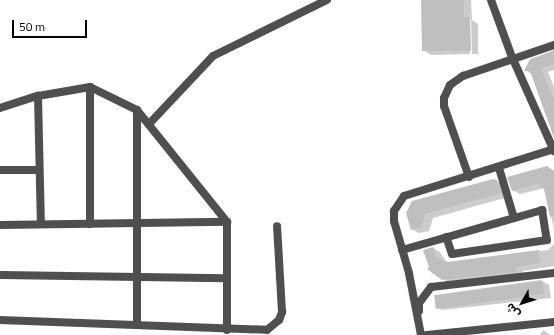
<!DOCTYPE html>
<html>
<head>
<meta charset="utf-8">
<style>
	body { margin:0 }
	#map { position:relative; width:554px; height:335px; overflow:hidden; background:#fff; font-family:"Titillium Web","Noto Sans Arabic",sans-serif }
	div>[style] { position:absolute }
	.shadow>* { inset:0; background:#0003 }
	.building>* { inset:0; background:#bfbfbf; transform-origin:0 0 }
	.street>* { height:8px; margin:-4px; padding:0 4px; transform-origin:4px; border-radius:4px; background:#4f4f4f }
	span { translate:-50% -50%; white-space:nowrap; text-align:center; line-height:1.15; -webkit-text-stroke:3px #fff; paint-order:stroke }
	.north { position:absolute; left:502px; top:283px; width:40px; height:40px; -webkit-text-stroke:3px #fff; paint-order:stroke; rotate:231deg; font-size:11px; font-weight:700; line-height:16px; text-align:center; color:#000 }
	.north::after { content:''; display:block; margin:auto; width:14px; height:18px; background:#000; clip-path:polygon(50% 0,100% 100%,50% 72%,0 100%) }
	.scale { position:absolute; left:12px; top:20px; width:75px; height:18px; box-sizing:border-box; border:2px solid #000; border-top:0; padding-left:5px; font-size:12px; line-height:14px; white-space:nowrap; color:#000; -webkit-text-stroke:3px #fff; paint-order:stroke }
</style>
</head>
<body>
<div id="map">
	<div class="shadow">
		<div style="clip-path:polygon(422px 0,471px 0,472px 20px,478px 24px,478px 54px,472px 54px,471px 19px,469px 19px,470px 54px,431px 55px,423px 50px)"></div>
		<div style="clip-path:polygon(554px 50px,554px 70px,548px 72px,554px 87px,554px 128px,532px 74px,525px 70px,530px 60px)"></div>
		<div style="clip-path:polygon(547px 167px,554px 171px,554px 229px,545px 188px,520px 194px,512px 190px)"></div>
		<div style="clip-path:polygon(496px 181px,504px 185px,508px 197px,433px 218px,429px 231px,419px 233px,411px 229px,407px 213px)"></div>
		<div style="clip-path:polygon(554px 244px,554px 266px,523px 271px,524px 276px,450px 284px,430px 267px,433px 248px,440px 252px,447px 263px,548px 250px)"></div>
		<div style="clip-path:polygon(542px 281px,549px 285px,551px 298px,442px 310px,435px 306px)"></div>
		<div style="clip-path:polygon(543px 330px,549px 334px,551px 335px,540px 335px)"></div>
	</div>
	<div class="building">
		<div style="clip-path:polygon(421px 0,464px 0,464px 17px,470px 18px,471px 51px,422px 51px)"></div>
		<div style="clip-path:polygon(554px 51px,554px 64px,541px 68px,554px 100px,554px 138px,530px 71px,524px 71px,530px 59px)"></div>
		<div style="clip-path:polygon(547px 166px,554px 171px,554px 216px,550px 217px,544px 189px,536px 184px,512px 191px,507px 177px)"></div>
		<div style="clip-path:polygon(493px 179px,497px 180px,501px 193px,425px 214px,421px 227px,411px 230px,406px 213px,412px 201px)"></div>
		<div style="clip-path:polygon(433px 247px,436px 257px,447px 262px,539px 250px,540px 263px,516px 267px,517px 272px,442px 280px,427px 269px,429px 267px,423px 250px)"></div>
		<div style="left:542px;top:280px;width:14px;height:109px;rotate:82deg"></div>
	</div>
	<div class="street">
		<div style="left:491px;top:0;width:61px;rotate:69.8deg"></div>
		<div style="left:512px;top:57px;width:103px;rotate:65.9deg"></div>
		<div style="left:38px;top:96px;width:128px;rotate:88.7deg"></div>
		<div style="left:0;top:108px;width:40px;rotate:-18deg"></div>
		<div style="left:38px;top:96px;width:53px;rotate:-9.8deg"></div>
		<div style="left:90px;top:87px;width:52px;rotate:26.1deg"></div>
		<div style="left:137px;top:110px;width:144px;rotate:51.2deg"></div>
		<div style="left:227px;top:222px;width:108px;rotate:90deg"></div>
		<div style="left:137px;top:110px;width:215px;rotate:90deg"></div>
		<div style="left:149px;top:124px;width:93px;rotate:-46.7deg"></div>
		<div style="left:213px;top:56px;width:127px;rotate:-26.2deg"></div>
		<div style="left:499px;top:168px;width:52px;rotate:73.3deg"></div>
		<div style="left:0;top:170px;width:39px"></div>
		<div style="left:469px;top:177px;width:75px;rotate:-109.4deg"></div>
		<div style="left:444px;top:106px;width:8px;rotate:-90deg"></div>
		<div style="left:444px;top:98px;width:14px;rotate:-65deg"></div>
		<div style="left:450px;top:85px;width:16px;rotate:-35deg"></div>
		<div style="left:463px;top:76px;width:96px;rotate:-18.8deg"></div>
		<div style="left:90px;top:224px;width:137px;rotate:-90deg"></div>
		<div style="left:0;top:225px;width:227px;rotate:-0.8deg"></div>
		<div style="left:402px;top:250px;width:146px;rotate:-15.9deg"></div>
		<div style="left:542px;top:210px;width:30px;rotate:81deg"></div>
		<div style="left:547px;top:240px;width:96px;rotate:171.6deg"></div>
		<div style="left:452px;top:254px;width:18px;rotate:-109deg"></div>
		<div style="left:0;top:275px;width:227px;rotate:0.8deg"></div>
		<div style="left:419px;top:311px;width:8px;rotate:-90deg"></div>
		<div style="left:419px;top:303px;width:20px;rotate:-53deg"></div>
		<div style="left:431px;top:287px;width:124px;rotate:-6.5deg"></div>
		<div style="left:0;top:320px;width:267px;rotate:2.1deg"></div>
		<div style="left:267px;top:330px;width:16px;rotate:-40deg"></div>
		<div style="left:279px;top:320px;width:9px;rotate:-69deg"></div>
		<div style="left:282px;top:312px;width:86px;rotate:-93.3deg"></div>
		<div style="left:421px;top:335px;width:63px;rotate:-101deg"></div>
		<div style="left:409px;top:273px;width:54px;rotate:-106.1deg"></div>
		<div style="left:394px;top:221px;width:10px;rotate:-90deg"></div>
		<div style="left:394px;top:211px;width:18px;rotate:-56deg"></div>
		<div style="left:404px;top:196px;width:157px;rotate:-17.4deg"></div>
		<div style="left:427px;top:335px;width:128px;rotate:-5.8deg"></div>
	</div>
	<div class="north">ش</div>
	<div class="scale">50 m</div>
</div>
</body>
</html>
